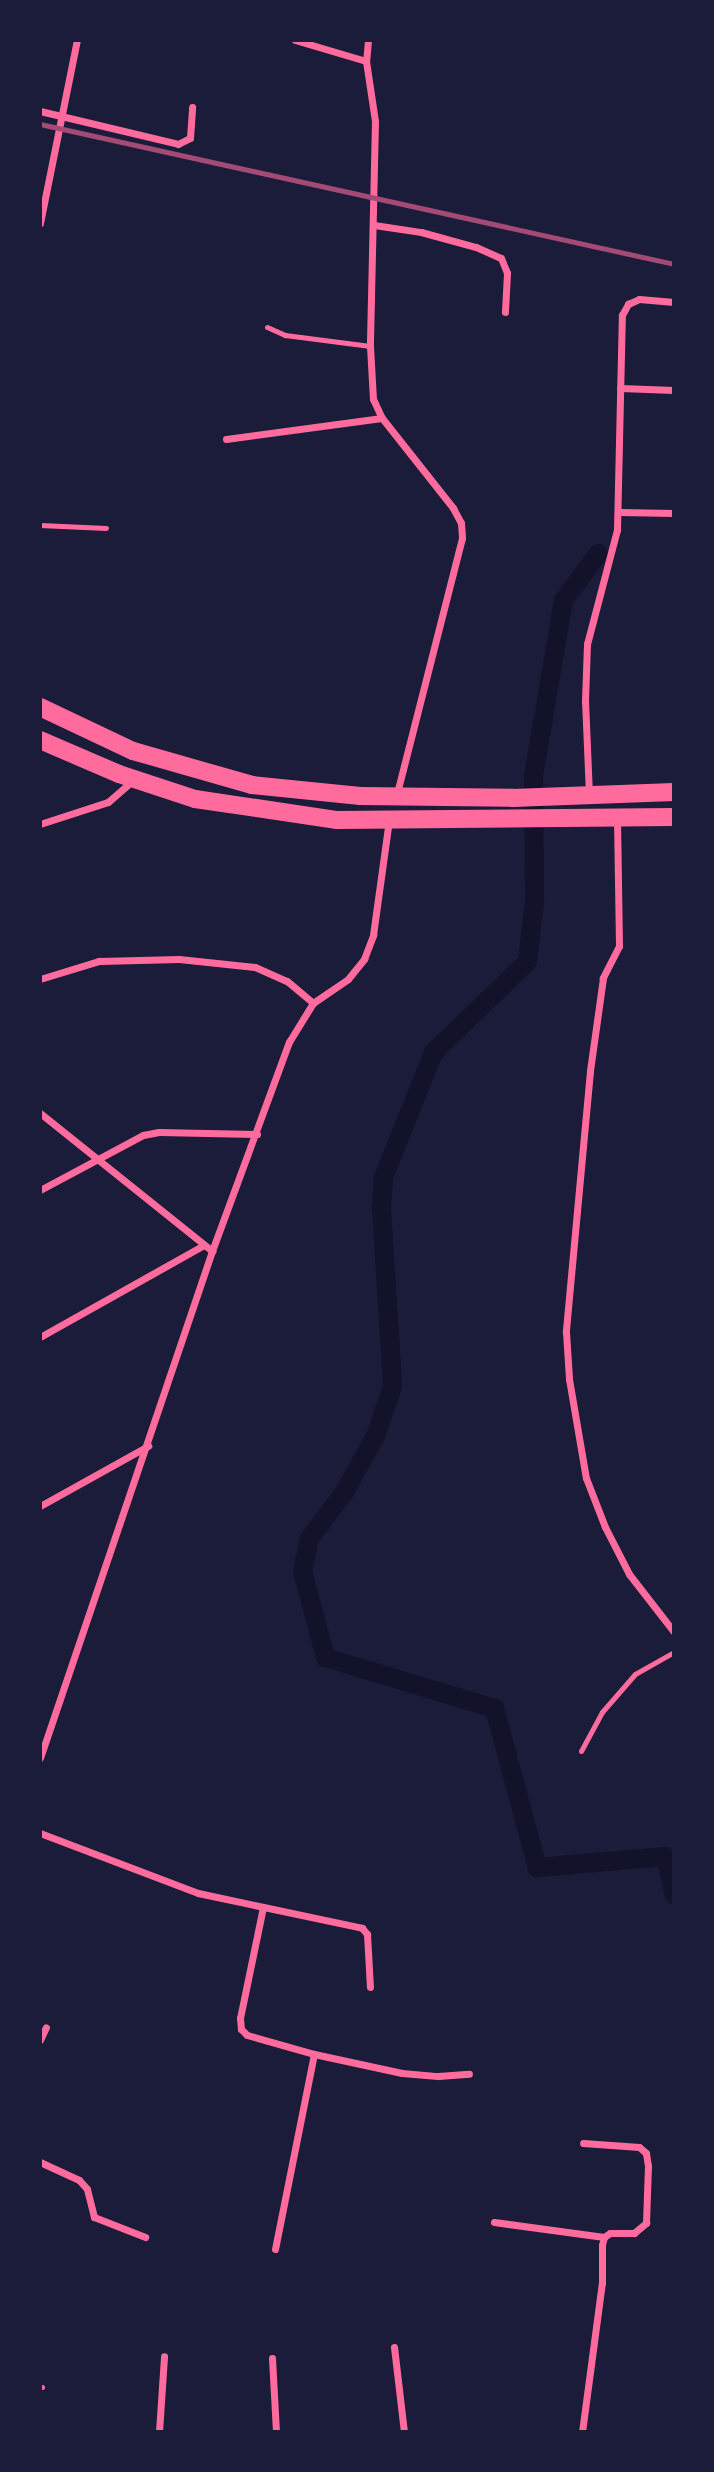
<!DOCTYPE html>
<html>
<head>
<meta charset="utf-8">
<style>
	body { margin:0 }
	#map { position:relative; width:714px; height:2472px; overflow:hidden; background:#1b1b3a; font-family:Rubik,sans-serif }
	div>[style] { position:absolute }
	.canal>* { height:19px; margin:-9.5px; padding:0 9.5px; transform-origin:9.5px; border-radius:9.5px; background:#12122b }
	.service>* { height:5px; margin:-2.5px; padding:0 2.5px; transform-origin:2.5px; border-radius:2.5px; background:#ff6b9d }
	.minor>* { height:7px; margin:-3.5px; padding:0 3.5px; transform-origin:3.5px; border-radius:3.5px; background:#ff6b9d }
	.trunk>* { height:18px; margin:-9px; padding:0 9px; transform-origin:9px; border-radius:9px; background:#ff6b9d }
	.rail>* { height:5px; margin:-2.5px; padding:0 2.5px; transform-origin:2.5px; border-radius:2.5px; background:#a44b75 }
	span { translate:-50% -50%; white-space:nowrap; text-align:center; line-height:1.15; -webkit-text-stroke:7px #1b1b3a; paint-order:stroke }
	.frame { position:absolute; inset:0; border:42px solid #1b1b3a; pointer-events:none }
</style>
</head>
<body>
<div id="map">
	<div class="canal">
		<div style="left:598px;top:553px;width:59px;rotate:126.7deg"></div>
		<div style="left:563px;top:600px;width:179px;rotate:99.7deg"></div>
		<div style="left:533px;top:776px;width:125px;rotate:89.5deg"></div>
		<div style="left:534px;top:901px;width:60px;rotate:96.7deg"></div>
		<div style="left:527px;top:961px;width:131px;rotate:135.9deg"></div>
		<div style="left:433px;top:1052px;width:135px;rotate:111.8deg"></div>
		<div style="left:383px;top:1177px;width:32px;rotate:94deg"></div>
		<div style="left:381px;top:1209px;width:177px;rotate:86.4deg"></div>
		<div style="left:392px;top:1386px;width:53px;rotate:108.8deg"></div>
		<div style="left:375px;top:1436px;width:65px;rotate:119.3deg"></div>
		<div style="left:343px;top:1493px;width:56px;rotate:127.1deg"></div>
		<div style="left:309px;top:1538px;width:34px;rotate:102deg"></div>
		<div style="left:302px;top:1571px;width:89px;rotate:75deg"></div>
		<div style="left:325px;top:1657px;width:177px;rotate:16.8deg"></div>
		<div style="left:494px;top:1708px;width:165px;rotate:74.9deg"></div>
		<div style="left:537px;top:1867px;width:128px;rotate:-4.9deg"></div>
		<div style="left:665px;top:1856px;width:40px;rotate:77deg"></div>
	</div>
	<div class="service">
		<div style="left:267px;top:327px;width:20px;rotate:24deg"></div>
		<div style="left:285px;top:335px;width:86px;rotate:7.4deg"></div>
		<div style="left:40px;top:525px;width:66px;rotate:2.6deg"></div>
		<div style="left:581px;top:1751px;width:44px;rotate:-61.7deg"></div>
		<div style="left:602px;top:1712px;width:50px;rotate:-49deg"></div>
		<div style="left:635px;top:1674px;width:45px;rotate:-29.4deg"></div>
		<div style="left:40px;top:2387px;width:2px"></div>
	</div>
	<div class="minor">
		<div style="left:295px;top:40px;width:74px;rotate:16.5deg"></div>
		<div style="left:368px;top:40px;width:21px;rotate:95deg"></div>
		<div style="left:366px;top:61px;width:61px;rotate:81.5deg"></div>
		<div style="left:375px;top:121px;width:225px;rotate:91.3deg"></div>
		<div style="left:370px;top:346px;width:53px;rotate:86.8deg"></div>
		<div style="left:373px;top:399px;width:21px;rotate:65deg"></div>
		<div style="left:382px;top:418px;width:115px;rotate:51.7deg"></div>
		<div style="left:453px;top:508px;width:17px;rotate:62deg"></div>
		<div style="left:461px;top:523px;width:15px;rotate:86deg"></div>
		<div style="left:462px;top:538px;width:266px;rotate:104.3deg"></div>
		<div style="left:40px;top:111px;width:142px;rotate:13.4deg"></div>
		<div style="left:178px;top:144px;width:13px;rotate:-27deg"></div>
		<div style="left:190px;top:138px;width:31px;rotate:-86deg"></div>
		<div style="left:40px;top:223px;width:187px;rotate:-78.6deg"></div>
		<div style="left:374px;top:225px;width:48px;rotate:8.5deg"></div>
		<div style="left:421px;top:232px;width:57px;rotate:15.3deg"></div>
		<div style="left:476px;top:247px;width:27px;rotate:24deg"></div>
		<div style="left:501px;top:258px;width:16px;rotate:68deg"></div>
		<div style="left:507px;top:273px;width:39px;rotate:93deg"></div>
		<div style="left:620px;top:388px;width:54px;rotate:2.1deg"></div>
		<div style="left:226px;top:439px;width:157px;rotate:-7.7deg"></div>
		<div style="left:619px;top:512px;width:55px;rotate:1deg"></div>
		<div style="left:589px;top:795px;width:94px;rotate:-92.4deg"></div>
		<div style="left:585px;top:701px;width:57px;rotate:-88deg"></div>
		<div style="left:587px;top:644px;width:118px;rotate:-75.3deg"></div>
		<div style="left:617px;top:530px;width:215px;rotate:-88.7deg"></div>
		<div style="left:622px;top:315px;width:13px;rotate:-61deg"></div>
		<div style="left:628px;top:304px;width:12px;rotate:-24deg"></div>
		<div style="left:639px;top:299px;width:35px;rotate:5deg"></div>
		<div style="left:617px;top:818px;width:128px;rotate:89.1deg"></div>
		<div style="left:619px;top:946px;width:36px;rotate:117deg"></div>
		<div style="left:603px;top:978px;width:94px;rotate:98deg"></div>
		<div style="left:590px;top:1071px;width:262px;rotate:95.3deg"></div>
		<div style="left:566px;top:1332px;width:47px;rotate:86.3deg"></div>
		<div style="left:569px;top:1379px;width:100px;rotate:80.3deg"></div>
		<div style="left:586px;top:1478px;width:53px;rotate:68.8deg"></div>
		<div style="left:605px;top:1527px;width:53px;rotate:62.9deg"></div>
		<div style="left:629px;top:1574px;width:73px;rotate:52.2deg"></div>
		<div style="left:40px;top:824px;width:71px;rotate:-17.9deg"></div>
		<div style="left:108px;top:802px;width:33px;rotate:-41deg"></div>
		<div style="left:40px;top:979px;width:62px;rotate:-17deg"></div>
		<div style="left:99px;top:961px;width:80px;rotate:-1.4deg"></div>
		<div style="left:179px;top:959px;width:76px;rotate:6deg"></div>
		<div style="left:255px;top:967px;width:35px;rotate:24deg"></div>
		<div style="left:287px;top:981px;width:34px;rotate:40deg"></div>
		<div style="left:40px;top:1113px;width:221px;rotate:38.7deg"></div>
		<div style="left:40px;top:1190px;width:117px;rotate:-28.1deg"></div>
		<div style="left:143px;top:1135px;width:16px;rotate:-11deg"></div>
		<div style="left:159px;top:1132px;width:98px;rotate:1.2deg"></div>
		<div style="left:40px;top:1337px;width:188px;rotate:-29.3deg"></div>
		<div style="left:40px;top:1506px;width:124px;rotate:-29.1deg"></div>
		<div style="left:40px;top:1758px;width:535px;rotate:-71.26deg"></div>
		<div style="left:212px;top:1251px;width:223px;rotate:-69.8deg"></div>
		<div style="left:289px;top:1042px;width:46px;rotate:-58.4deg"></div>
		<div style="left:313px;top:1003px;width:42px;rotate:-34.4deg"></div>
		<div style="left:348px;top:979px;width:26px;rotate:-51deg"></div>
		<div style="left:364px;top:959px;width:26px;rotate:-69deg"></div>
		<div style="left:373px;top:935px;width:116px;rotate:-82.1deg"></div>
		<div style="left:40px;top:1833px;width:169px;rotate:20.8deg"></div>
		<div style="left:198px;top:1893px;width:168px;rotate:12deg"></div>
		<div style="left:362px;top:1928px;width:8px;rotate:50deg"></div>
		<div style="left:367px;top:1934px;width:53px;rotate:86.8deg"></div>
		<div style="left:263px;top:1907px;width:113px;rotate:101.7deg"></div>
		<div style="left:240px;top:2018px;width:11px;rotate:85deg"></div>
		<div style="left:241px;top:2029px;width:8px;rotate:45deg"></div>
		<div style="left:247px;top:2035px;width:70px;rotate:15.8deg"></div>
		<div style="left:314px;top:2054px;width:90px;rotate:12.2deg"></div>
		<div style="left:402px;top:2073px;width:36px;rotate:5deg"></div>
		<div style="left:438px;top:2076px;width:31px;rotate:-4deg"></div>
		<div style="left:40px;top:2040px;width:14px;rotate:-65deg"></div>
		<div style="left:40px;top:2162px;width:43px;rotate:24.8deg"></div>
		<div style="left:79px;top:2180px;width:12px;rotate:48deg"></div>
		<div style="left:87px;top:2189px;width:29px;rotate:76deg"></div>
		<div style="left:94px;top:2217px;width:55px;rotate:21.4deg"></div>
		<div style="left:494px;top:2222px;width:111px;rotate:7.8deg"></div>
		<div style="left:275px;top:2249px;width:199px;rotate:-78.7deg"></div>
		<div style="left:394px;top:2347px;width:86px;rotate:83.3deg"></div>
		<div style="left:272px;top:2358px;width:74px;rotate:86.9deg"></div>
		<div style="left:159px;top:2432px;width:76px;rotate:-86.2deg"></div>
		<div style="left:582px;top:2432px;width:150px;rotate:-82.4deg"></div>
		<div style="left:602px;top:2283px;width:38px;rotate:-90deg"></div>
		<div style="left:602px;top:2245px;width:8px;rotate:-76deg"></div>
		<div style="left:604px;top:2237px;width:7px;rotate:-34deg"></div>
		<div style="left:610px;top:2233px;width:24px"></div>
		<div style="left:634px;top:2233px;width:16px;rotate:-40deg"></div>
		<div style="left:646px;top:2223px;width:57px;rotate:-88deg"></div>
		<div style="left:648px;top:2166px;width:13px;rotate:-99deg"></div>
		<div style="left:646px;top:2153px;width:9px;rotate:-139deg"></div>
		<div style="left:639px;top:2147px;width:56px;rotate:-175.9deg"></div>
	</div>
	<div class="trunk">
		<div style="left:40px;top:707px;width:103px;rotate:25.3deg"></div>
		<div style="left:133px;top:751px;width:124px;rotate:15.9deg"></div>
		<div style="left:252px;top:785px;width:109px;rotate:5.8deg"></div>
		<div style="left:360px;top:796px;width:153px;rotate:0.7deg"></div>
		<div style="left:513px;top:798px;width:161px;rotate:-2.1deg"></div>
		<div style="left:40px;top:740px;width:86px;rotate:23.3deg"></div>
		<div style="left:119px;top:774px;width:80px;rotate:18.2deg"></div>
		<div style="left:195px;top:799px;width:144px;rotate:8.4deg"></div>
		<div style="left:337px;top:820px;width:337px;rotate:-0.5deg"></div>
	</div>
	<div class="rail">
		<div style="left:40px;top:124px;width:649px;rotate:12.45deg"></div>
	</div>
	<div class="frame"></div>
</div>
</body>
</html>
